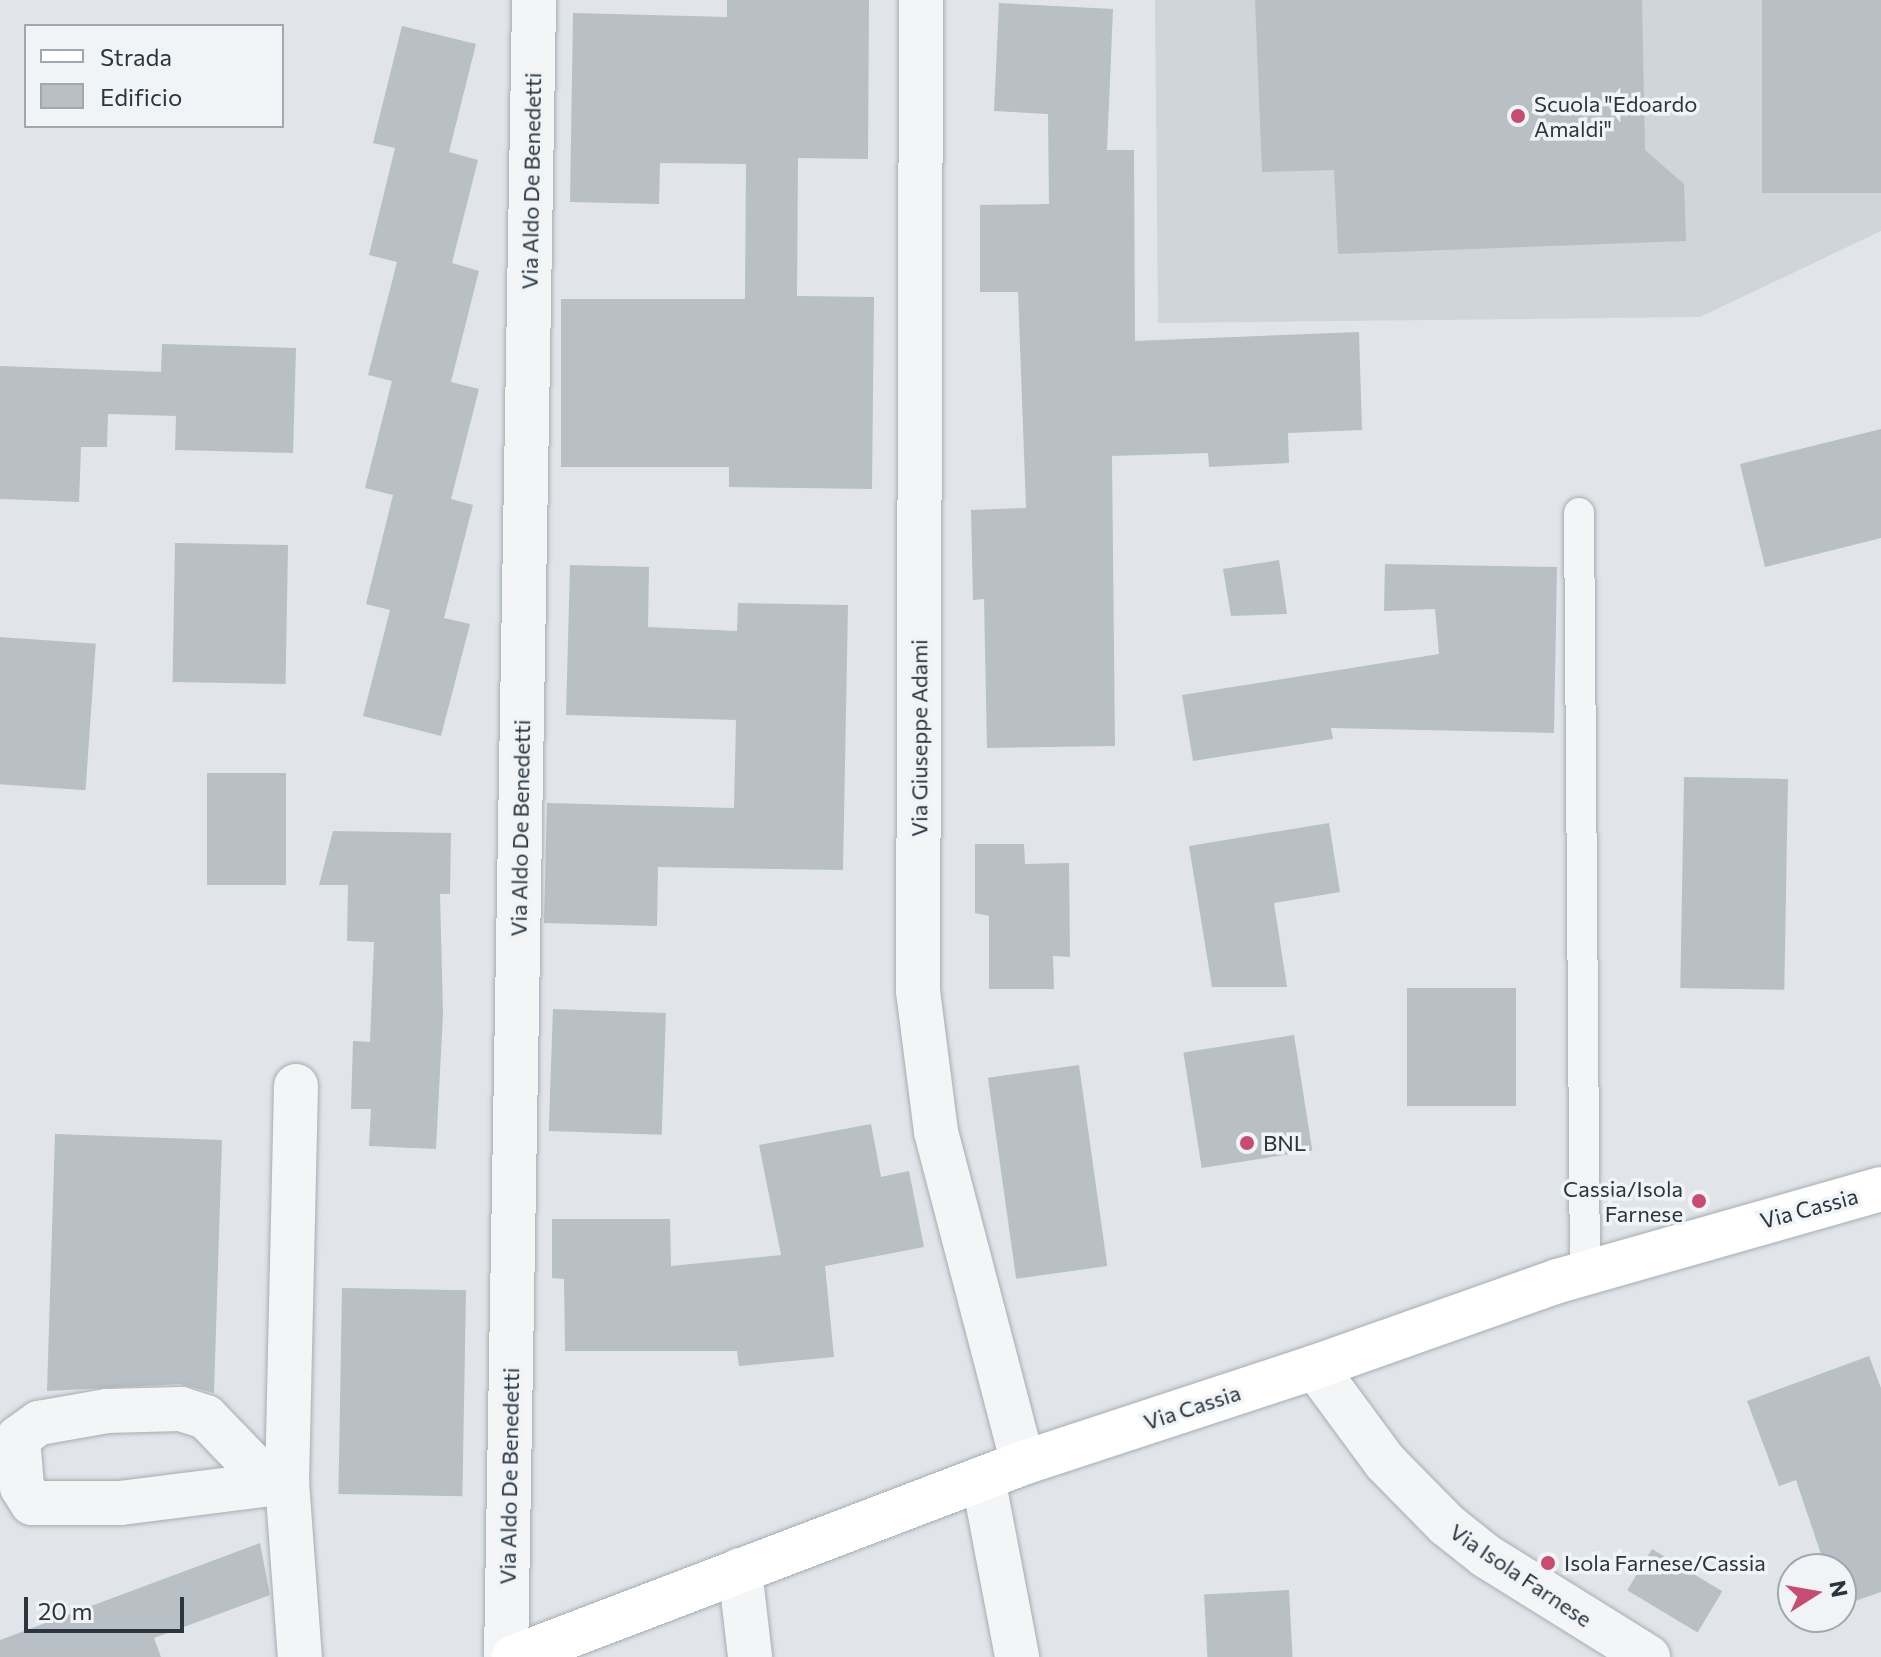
<!DOCTYPE html>
<html>
<head>
<meta charset="utf-8">
<style>
	body { margin:0 }
	#map { position:relative; width:1881px; height:1657px; overflow:hidden; background:#e1e5e9; font-family:Commissioner,sans-serif }
	div>[style] { position:absolute }
	.built>* { inset:0; background:#cfd5db }
	.building>* { inset:0; background:#b8bfc5; transform-origin:0 0 }
	.roads { filter:drop-shadow(0 0 2px #a6adb3) drop-shadow(0 0 2px #a6adb3) }
	.lane>* { height:30px; margin:-15px; padding:0 15px; transform-origin:15px; border-radius:15px; background:#f3f5f7 }
	.street>* { height:44px; margin:-22px; padding:0 22px; transform-origin:22px; border-radius:22px; background:#f3f5f7 }
	.primary>* { height:44px; margin:-22px; padding:0 22px; transform-origin:22px; border-radius:22px; background:#fff }
	.dots>* { width:22px; height:22px; translate:-50% -50%; box-sizing:border-box; border:4px solid #f0f4f6; border-radius:50% }
	span { translate:-50% -50%; white-space:nowrap; text-align:center; line-height:1.15; -webkit-text-stroke:7px #f0f4f6; paint-order:stroke }
	.poi-label { font-size:22px; color:#2a3540 }
	.left { translate:0 -50%; text-align:left }
	.right { translate:-100% -50%; text-align:right }
	.street-label { font-size:22px; color:#2a3540 }
	.legend { position:absolute; left:24px; top:24px; width:260px; height:104px; box-sizing:border-box; background:#f0f4f6; border:2px solid #a1a8ad; margin:0; padding:10px 14px; list-style:none; font-size:24px; color:#2a3540 }
	.legend li { display:flex; align-items:center; gap:16px; height:40px }
	.legend b { width:40px; border:2px solid #a1a8ad }
	.north { position:absolute; left:1777px; top:1553px; width:80px; height:80px; box-sizing:border-box; background:#f0f4f6; border:2px solid #a1a8ad; border-radius:50%; rotate:79deg; font-size:22px; font-weight:700; line-height:32px; text-align:center; color:#2a3540 }
	.north::after { content:''; display:block; margin:auto; width:28px; height:36px; background:#c84b71; clip-path:polygon(50% 0,100% 100%,50% 72%,0 100%) }
	.scale { position:absolute; left:24px; top:1597px; width:160px; height:36px; box-sizing:border-box; border:4px solid #2a3540; border-top:0; padding-left:10px; font-size:24px; line-height:28px; white-space:nowrap; color:#2a3540; -webkit-text-stroke:6px #f0f4f6; paint-order:stroke }
</style>
</head>
<body>
<div id="map">
	<div class="built">
		<div style="clip-path:polygon(1155px 0,1881px 0,1881px 231px,1700px 317px,1158px 323px)"></div>
	</div>
	<div class="building">
		<div style="clip-path:polygon(727px 0,869px 0,868px 159px,798px 158px,797px 296px,874px 297px,872px 489px,729px 487px,729px 467px,561px 467px,561px 299px,745px 299px,746px 164px,660px 163px,659px 204px,570px 202px,573px 13px,727px 17px)"></div>
		<div style="clip-path:polygon(1255px 0,1642px 0,1645px 150px,1684px 184px,1686px 241px,1338px 254px,1334px 170px,1262px 172px)"></div>
		<div style="left:1762px;top:0;width:119px;height:193px"></div>
		<div style="clip-path:polygon(999px 3px,1113px 9px,1107px 150px,1134px 150px,1135px 341px,1359px 332px,1362px 430px,1288px 433px,1289px 463px,1209px 467px,1208px 453px,1112px 456px,1115px 746px,987px 748px,984px 599px,973px 600px,971px 510px,1026px 508px,1018px 292px,980px 292px,980px 205px,1049px 204px,1048px 114px,994px 111px)"></div>
		<div style="clip-path:polygon(402px 26px,476px 44px,449px 152px,478px 160px,452px 263px,479px 271px,451px 382px,479px 389px,451px 499px,473px 505px,444px 618px,470px 624px,441px 736px,363px 716px,390px 610px,366px 604px,393px 495px,365px 488px,392px 381px,368px 375px,397px 262px,369px 255px,395px 148px,373px 143px)"></div>
		<div style="clip-path:polygon(162px 344px,296px 348px,293px 453px,175px 450px,176px 416px,108px 414px,107px 447px,81px 447px,79px 502px,0 499px,0 366px,161px 372px)"></div>
		<div style="clip-path:polygon(1881px 429px,1881px 538px,1765px 567px,1740px 464px)"></div>
		<div style="left:175px;top:543px;width:113px;height:139px;rotate:1deg"></div>
		<div style="clip-path:polygon(1279px 560px,1287px 614px,1231px 616px,1223px 569px)"></div>
		<div style="clip-path:polygon(1385px 564px,1557px 567px,1554px 733px,1331px 728px,1333px 739px,1193px 761px,1182px 695px,1439px 654px,1435px 609px,1384px 611px)"></div>
		<div style="clip-path:polygon(570px 565px,649px 567px,648px 627px,737px 631px,738px 603px,848px 605px,843px 870px,658px 867px,657px 926px,544px 923px,547px 803px,734px 808px,736px 720px,566px 715px)"></div>
		<div style="left:0;top:637px;width:96px;height:147px;rotate:4deg"></div>
		<div style="left:207px;top:773px;width:79px;height:112px"></div>
		<div style="left:1684px;top:777px;width:104px;height:211px;rotate:1deg"></div>
		<div style="clip-path:polygon(1329px 823px,1340px 892px,1274px 903px,1287px 987px,1212px 987px,1189px 846px)"></div>
		<div style="clip-path:polygon(333px 831px,451px 833px,450px 894px,440px 894px,443px 1014px,436px 1149px,369px 1146px,371px 1109px,351px 1109px,353px 1041px,370px 1042px,374px 942px,347px 941px,348px 885px,319px 885px)"></div>
		<div style="clip-path:polygon(975px 844px,1024px 844px,1025px 864px,1069px 863px,1070px 957px,1053px 956px,1054px 989px,989px 989px,989px 916px,975px 913px)"></div>
		<div style="left:1407px;top:988px;width:109px;height:118px"></div>
		<div style="left:553px;top:1009px;width:113px;height:122px;rotate:2deg"></div>
		<div style="left:1294px;top:1035px;width:117px;height:112px;rotate:81deg"></div>
		<div style="left:1079px;top:1065px;width:203px;height:92px;rotate:82deg"></div>
		<div style="clip-path:polygon(871px 1124px,881px 1177px,909px 1171px,924px 1247px,825px 1266px,834px 1357px,739px 1366px,737px 1351px,565px 1351px,564px 1279px,552px 1278px,552px 1219px,670px 1219px,671px 1266px,781px 1255px,759px 1145px)"></div>
		<div style="clip-path:polygon(55px 1134px,222px 1140px,214px 1393px,180px 1384px,47px 1391px)"></div>
		<div style="left:342px;top:1288px;width:124px;height:206px;rotate:1deg"></div>
		<div style="clip-path:polygon(1869px 1356px,1881px 1388px,1881px 1592px,1841px 1606px,1841px 1569px,1826px 1569px,1796px 1480px,1779px 1486px,1747px 1401px)"></div>
		<div style="clip-path:polygon(260px 1543px,270px 1595px,154px 1638px,161px 1657px,0 1657px,0 1640px)"></div>
		<div style="left:1652px;top:1549px;width:82px;height:48px;rotate:31deg"></div>
		<div style="left:1289px;top:1590px;width:67px;height:85px;rotate:87deg"></div>
	</div>
	<div class="roads">
		<div class="lane">
			<div style="left:1579px;top:513px;width:759px;rotate:89.55deg"></div>
		</div>
		<div class="street">
			<div style="left:921px;top:0;width:991px;rotate:90.17deg"></div>
			<div style="left:918px;top:991px;width:142px;rotate:82.7deg"></div>
			<div style="left:936px;top:1132px;width:342px;rotate:75.3deg"></div>
			<div style="left:296px;top:1086px;width:396px;rotate:91.3deg"></div>
			<div style="left:287px;top:1482px;width:175px;rotate:85.8deg"></div>
			<div style="left:1315px;top:1367px;width:118px;rotate:53.6deg"></div>
			<div style="left:1385px;top:1462px;width:88px;rotate:45.5deg"></div>
			<div style="left:1447px;top:1525px;width:50px;rotate:38.5deg"></div>
			<div style="left:1486px;top:1556px;width:191px;rotate:31.9deg"></div>
			<div style="left:181px;top:1409px;width:26px;rotate:18deg"></div>
			<div style="left:206px;top:1417px;width:72px;rotate:46.1deg"></div>
			<div style="left:256px;top:1469px;width:34px;rotate:23deg"></div>
			<div style="left:287px;top:1482px;width:167px;rotate:172.8deg"></div>
			<div style="left:121px;top:1503px;width:89px;rotate:180deg"></div>
			<div style="left:32px;top:1503px;width:19px;rotate:-122deg"></div>
			<div style="left:22px;top:1487px;width:49px;rotate:-94.7deg"></div>
			<div style="left:18px;top:1438px;width:26px;rotate:-36deg"></div>
			<div style="left:39px;top:1423px;width:69px;rotate:-10deg"></div>
			<div style="left:107px;top:1411px;width:74px;rotate:-1.5deg"></div>
			<div style="left:983px;top:1478px;width:182px;rotate:79.2deg"></div>
			<div style="left:740px;top:1570px;width:88px;rotate:83.4deg"></div>
			<div style="left:506px;top:1657px;width:1657px;rotate:-89.03deg"></div>
		</div>
		<div class="primary">
			<div style="left:514px;top:1657px;width:545px;rotate:-20.86deg"></div>
			<div style="left:1023px;top:1463px;width:307px;rotate:-18.2deg"></div>
			<div style="left:1315px;top:1367px;width:258px;rotate:-19.5deg"></div>
			<div style="left:1558px;top:1281px;width:336px;rotate:-15.9deg"></div>
		</div>
	</div>
	<div class="dots">
		<div style="left:1518px;top:116px;background:#c84b71"></div>
		<div style="left:1247px;top:1143px;background:#c84b71"></div>
		<div style="left:1699px;top:1201px;background:#c84b71"></div>
		<div style="left:1548px;top:1563px;background:#c84b71"></div>
	</div>
	<div class="poi-label">
		<span class="left" style="left:1534px;top:116px">Scuola "Edoardo<br>Amaldi"</span>
		<span class="left" style="left:1263px;top:1143px">BNL</span>
		<span class="right" style="left:1683px;top:1201px">Cassia/Isola<br>Farnese</span>
		<span class="left" style="left:1564px;top:1563px">Isola Farnese/Cassia</span>
	</div>
	<div class="street-label">
		<span style="left:531px;top:181px;rotate:-89deg">Via Aldo De Benedetti</span>
		<span style="left:919px;top:738px;rotate:-90deg">Via Giuseppe Adami</span>
		<span style="left:520px;top:828px;rotate:-89deg">Via Aldo De Benedetti</span>
		<span style="left:1809px;top:1208px;rotate:-15deg">Via Cassia</span>
		<span style="left:1192px;top:1407px;rotate:-18deg">Via Cassia</span>
		<span style="left:509px;top:1476px;rotate:-89deg">Via Aldo De Benedetti</span>
		<span style="left:1521px;top:1575px;rotate:34deg">Via Isola Farnese</span>
	</div>
	<ul class="legend">
	<li><b style="height:10px;background:#fff"></b>Strada</li>
	<li><b style="height:22px;background:#b8bfc5"></b>Edificio</li>
	</ul>
	<div class="north">N</div>
	<div class="scale">20 m</div>
</div>
</body>
</html>
